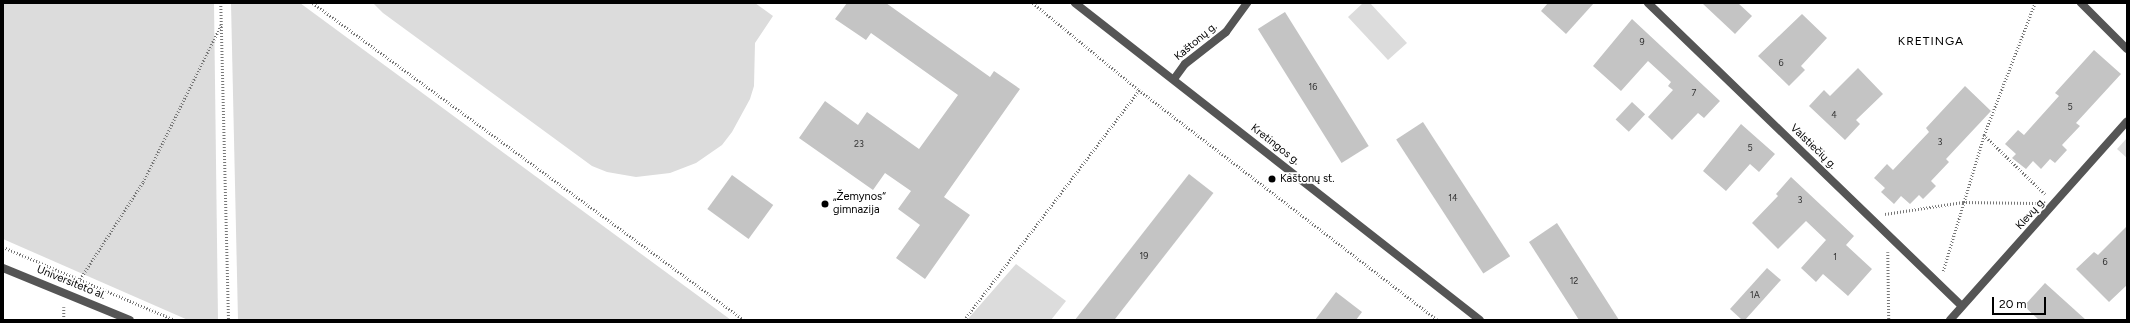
<!DOCTYPE html>
<html>
<head>
<meta charset="utf-8">
<style>
	body { margin:0 }
	#map { position:relative; width:2130px; height:323px; overflow:hidden; background:#fff; font-family:Figtree,sans-serif }
	div>[style] { position:absolute }
	.green>* { inset:0; background:#dcdcdc }
	.building>* { inset:0; background:#c4c4c4; transform-origin:0 0 }
	.path>* { height:2.5px; margin-top:-1.25px; transform-origin:0; background:repeating-linear-gradient(90deg,#777 0 1px,transparent 0 3px) }
	.street>* { height:8px; margin:-4px; padding:0 4px; transform-origin:4px; border-radius:4px; background:#555 }
	.dots>* { width:11px; height:11px; translate:-50% -50%; box-sizing:border-box; border:2px solid #fff; border-radius:50% }
	span { translate:-50% -50%; white-space:nowrap; text-align:center; line-height:1.15; -webkit-text-stroke:3.5px #fff; paint-order:stroke }
	.number-label { font-size:9px; color:#313131 }
	.number-label span { -webkit-text-stroke-width:0 }
	.street-label { font-size:11px; color:#000 }
	.poi-label { font-size:11px; color:#000 }
	.left { translate:0 -50%; text-align:left }
	.neighbourhood-label { font-size:12px; color:#000; letter-spacing:1px }
	.frame { position:absolute; inset:0; border:4px solid #000; pointer-events:none }
	.scale { position:absolute; left:1992px; top:297px; width:54px; height:18px; box-sizing:border-box; border:2px solid #000; border-top:0; padding-left:5px; font-size:12px; line-height:14px; white-space:nowrap; color:#000; -webkit-text-stroke:3px #fff; paint-order:stroke }
</style>
</head>
<body>
<div id="map">
	<div class="green">
		<div style="clip-path:polygon(3px 3px,214px 3px,218px 320px,188px 320px,3px 239px)"></div>
		<div style="clip-path:polygon(231px 3px,300px 3px,731px 320px,238px 320px)"></div>
		<div style="clip-path:polygon(373px 3px,755px 3px,773px 16px,755px 43px,754px 86px,750px 99px,732px 132px,722px 145px,696px 163px,670px 173px,636px 177px,607px 172px,592px 166px,383px 13px)"></div>
		<div style="clip-path:polygon(1363px 3px,1370px 3px,1407px 43px,1388px 60px,1348px 17px)"></div>
		<div style="clip-path:polygon(2127px 138px,2127px 158px,2117px 149px)"></div>
		<div style="clip-path:polygon(1016px 264px,1066px 301px,1051px 320px,967px 320px)"></div>
	</div>
	<div class="building">
		<div style="clip-path:polygon(847px 3px,886px 3px,990px 77px,994px 71px,1020px 89px,944px 197px,970px 215px,925px 279px,896px 258px,920px 225px,898px 209px,911px 191px,885px 173px,873px 190px,799px 138px,825px 101px,858px 125px,867px 112px,919px 149px,958px 95px,871px 33px,866px 40px,835px 19px)"></div>
		<div style="clip-path:polygon(1548px 3px,1594px 3px,1566px 34px,1541px 11px)"></div>
		<div style="clip-path:polygon(1702px 3px,1738px 3px,1752px 16px,1735px 34px)"></div>
		<div style="left:1285px;top:12px;width:158px;height:32px;rotate:58deg"></div>
		<div style="clip-path:polygon(1802px 14px,1827px 38px,1801px 66px,1805px 70px,1789px 86px,1758px 56px)"></div>
		<div style="clip-path:polygon(1632px 19px,1720px 101px,1704px 118px,1698px 113px,1672px 140px,1648px 117px,1673px 90px,1668px 86px,1671px 82px,1648px 61px,1621px 91px,1593px 66px)"></div>
		<div style="clip-path:polygon(2094px 50px,2121px 74px,2076px 123px,2080px 126px,2062px 145px,2067px 150px,2055px 163px,2050px 159px,2041px 169px,2033px 161px,2026px 169px,2012px 158px,2016px 154px,2005px 144px,2018px 130px,2024px 135px,2059px 96px,2055px 93px)"></div>
		<div style="clip-path:polygon(1858px 68px,1883px 94px,1856px 120px,1860px 124px,1845px 140px,1809px 106px,1824px 90px,1830px 96px)"></div>
		<div style="clip-path:polygon(1965px 86px,1991px 111px,1946px 159px,1949px 162px,1931px 181px,1936px 186px,1923px 199px,1919px 195px,1910px 204px,1901px 196px,1894px 204px,1881px 192px,1885px 188px,1874px 178px,1887px 164px,1893px 170px,1929px 132px,1926px 128px)"></div>
		<div style="left:1632px;top:102px;width:18px;height:24px;rotate:43deg"></div>
		<div style="left:1423px;top:122px;width:160px;height:32px;rotate:57deg"></div>
		<div style="clip-path:polygon(1741px 124px,1775px 154px,1759px 172px,1750px 164px,1726px 191px,1703px 171px)"></div>
		<div style="left:1189px;top:174px;width:31px;height:185px;rotate:38deg"></div>
		<div style="left:732px;top:175px;width:51px;height:42px;rotate:36deg"></div>
		<div style="clip-path:polygon(1791px 177px,1854px 236px,1846px 245px,1872px 269px,1848px 296px,1823px 274px,1816px 282px,1801px 268px,1826px 240px,1806px 221px,1778px 249px,1752px 223px,1778px 196px,1776px 194px)"></div>
		<div style="clip-path:polygon(1557px 223px,1619px 320px,1579px 320px,1529px 242px)"></div>
		<div style="clip-path:polygon(2127px 226px,2127px 285px,2109px 302px,2076px 269px,2094px 252px,2098px 255px)"></div>
		<div style="clip-path:polygon(1767px 268px,1781px 280px,1745px 320px,1742px 320px,1730px 309px)"></div>
		<div style="clip-path:polygon(2045px 283px,2086px 320px,2039px 320px,2024px 306px)"></div>
		<div style="clip-path:polygon(1336px 292px,1362px 312px,1356px 320px,1315px 320px)"></div>
	</div>
	<div class="path">
		<div style="left:221px;top:3px;width:317px;rotate:88.6deg"></div>
		<div style="left:313px;top:3px;width:535px;rotate:36.33deg"></div>
		<div style="left:1033px;top:3px;width:137px;rotate:39.4deg"></div>
		<div style="left:1139px;top:90px;width:377px;rotate:37.6deg"></div>
		<div style="left:1984px;top:135px;width:85px;rotate:44deg"></div>
		<div style="left:1885px;top:214px;width:79px;rotate:-8.7deg"></div>
		<div style="left:1963px;top:202px;width:74px;rotate:0.8deg"></div>
		<div style="left:3px;top:247px;width:187px;rotate:23deg"></div>
		<div style="left:1888px;top:252px;width:68px;rotate:89.2deg"></div>
		<div style="left:1943px;top:271px;width:142px;rotate:-73.2deg"></div>
		<div style="left:1984px;top:135px;width:142px;rotate:-68.9deg"></div>
		<div style="left:75px;top:283px;width:6px;rotate:-39deg"></div>
		<div style="left:80px;top:279px;width:116px;rotate:-57deg"></div>
		<div style="left:143px;top:182px;width:175px;rotate:-63.6deg"></div>
		<div style="left:64px;top:307px;width:13px;rotate:90deg"></div>
		<div style="left:964px;top:320px;width:289px;rotate:-52.7deg"></div>
	</div>
	<div class="street">
		<div style="left:1075px;top:3px;width:514px;rotate:38.05deg"></div>
		<div style="left:1648px;top:3px;width:436px;rotate:44deg"></div>
		<div style="left:2081px;top:3px;width:65px;rotate:45deg"></div>
		<div style="left:1174px;top:79px;width:19px;rotate:-54deg"></div>
		<div style="left:1185px;top:64px;width:52px;rotate:-38deg"></div>
		<div style="left:1226px;top:32px;width:36px;rotate:-54deg"></div>
		<div style="left:3px;top:268px;width:137px;rotate:22.3deg"></div>
		<div style="left:1950px;top:320px;width:266px;rotate:-48.3deg"></div>
	</div>
	<div class="dots">
		<div style="left:1272px;top:179px;background:#000"></div>
		<div style="left:825px;top:204px;background:#000"></div>
	</div>
	<div class="number-label">
		<span style="left:1642px;top:42px">9</span>
		<span style="left:1781px;top:63px">6</span>
		<span style="left:1313px;top:87px">16</span>
		<span style="left:1694px;top:93px">7</span>
		<span style="left:2070px;top:107px">5</span>
		<span style="left:1834px;top:115px">4</span>
		<span style="left:1940px;top:142px">3</span>
		<span style="left:859px;top:144px">23</span>
		<span style="left:1750px;top:148px">5</span>
		<span style="left:1453px;top:198px">14</span>
		<span style="left:1800px;top:200px">3</span>
		<span style="left:1144px;top:256px">19</span>
		<span style="left:1835px;top:257px">1</span>
		<span style="left:2105px;top:262px">6</span>
		<span style="left:1574px;top:281px">12</span>
		<span style="left:1755px;top:295px">1A</span>
	</div>
	<div class="street-label">
		<span style="left:1196px;top:42px;rotate:-40deg">Kaštonų g.</span>
		<span style="left:1275px;top:145px;rotate:38deg">Kretingos g.</span>
		<span style="left:1813px;top:147px;rotate:44deg">Valstiečių g.</span>
		<span style="left:2031px;top:214px;rotate:-48deg">Klevų g.</span>
		<span style="left:71px;top:283px;rotate:22deg">Universiteto al.</span>
	</div>
	<div class="poi-label">
		<span class="left" style="left:1280px;top:179px">Kaštonų st.</span>
		<span class="left" style="left:833px;top:204px">„Žemynos“<br>gimnazija</span>
	</div>
	<div class="neighbourhood-label">
		<span style="left:1931px;top:42px">KRETINGA</span>
	</div>
	<div class="frame"></div>
	<div class="scale">20 m</div>
</div>
</body>
</html>
